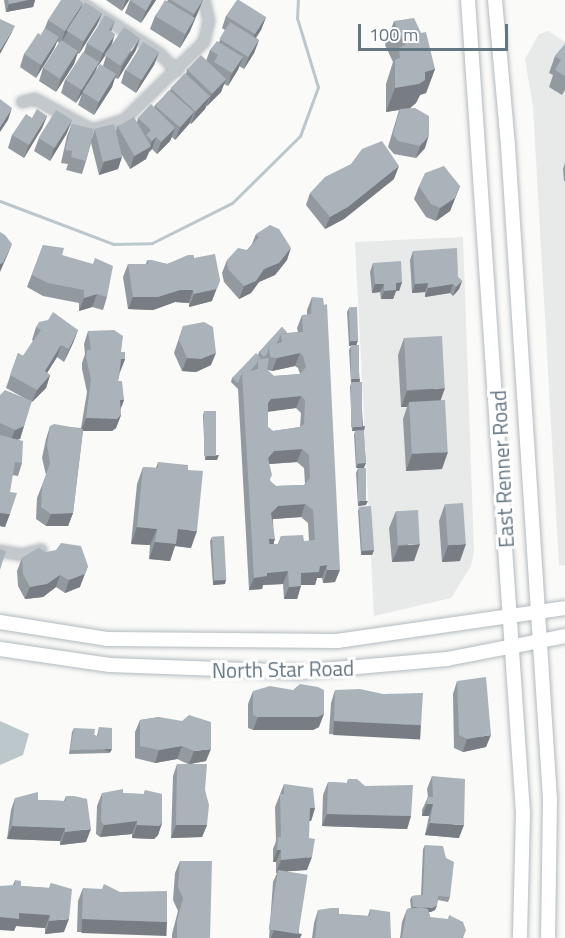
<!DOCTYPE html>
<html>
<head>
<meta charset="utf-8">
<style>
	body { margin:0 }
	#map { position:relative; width:565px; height:938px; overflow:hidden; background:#fafaf8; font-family:"Titillium Web",sans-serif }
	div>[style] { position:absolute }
	.built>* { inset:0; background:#e8e9e9 }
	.water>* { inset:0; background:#bbc7cb }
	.stream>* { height:3px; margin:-1.5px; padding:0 1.5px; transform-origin:1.5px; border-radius:1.5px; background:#bbc7cb }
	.roads { filter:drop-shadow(0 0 2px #b3babf) drop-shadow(0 0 2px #b3babf) }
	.minor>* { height:10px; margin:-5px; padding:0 5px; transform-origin:5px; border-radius:5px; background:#c3c8cc }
	.secondary>* { height:14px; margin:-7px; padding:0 7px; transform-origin:7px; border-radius:7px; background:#fff }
	.wall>* { inset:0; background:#929a9f }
	.shaded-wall>* { inset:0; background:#777d82; transform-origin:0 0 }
	.building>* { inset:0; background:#aab3b9; transform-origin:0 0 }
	span { translate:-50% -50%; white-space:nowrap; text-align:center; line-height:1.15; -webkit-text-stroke:6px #fff; paint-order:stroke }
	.street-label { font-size:21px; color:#657683 }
	.scale { position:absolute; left:358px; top:24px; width:150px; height:27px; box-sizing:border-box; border:3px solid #657683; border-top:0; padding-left:8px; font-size:18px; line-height:21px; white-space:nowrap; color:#657683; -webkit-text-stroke:4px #fff; paint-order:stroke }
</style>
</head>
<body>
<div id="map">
	<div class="built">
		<div style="clip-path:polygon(548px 31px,565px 42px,565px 566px,559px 565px,533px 107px,525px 59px,539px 34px)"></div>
		<div style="clip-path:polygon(463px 237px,474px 552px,471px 566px,451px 598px,374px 616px,355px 242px)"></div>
	</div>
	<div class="water">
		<div style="clip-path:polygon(0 721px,29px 734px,23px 755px,0 765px)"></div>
	</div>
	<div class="stream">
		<div style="left:0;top:201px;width:121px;rotate:20.8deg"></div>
		<div style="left:113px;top:244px;width:39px;rotate:-1deg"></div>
		<div style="left:152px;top:243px;width:89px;rotate:-26.6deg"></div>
		<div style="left:232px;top:203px;width:95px;rotate:-44.6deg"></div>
		<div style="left:300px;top:136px;width:52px;rotate:-69.8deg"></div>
		<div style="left:318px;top:87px;width:72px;rotate:-106.9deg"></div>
		<div style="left:297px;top:18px;width:18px;rotate:-87deg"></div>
	</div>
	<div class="roads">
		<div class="minor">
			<div style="left:77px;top:0;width:99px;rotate:33deg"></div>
			<div style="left:160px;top:54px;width:24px;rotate:45deg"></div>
			<div style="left:22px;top:102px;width:13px;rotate:-13deg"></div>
			<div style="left:35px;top:99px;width:65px;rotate:28.5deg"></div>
			<div style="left:92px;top:130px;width:34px;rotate:-17deg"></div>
			<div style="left:124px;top:120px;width:112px;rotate:-44.3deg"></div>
			<div style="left:204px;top:42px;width:22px;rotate:-77deg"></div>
			<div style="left:209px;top:21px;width:22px;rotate:-103deg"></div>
			<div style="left:0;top:551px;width:22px;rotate:10deg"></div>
			<div style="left:22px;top:555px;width:20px;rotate:-15deg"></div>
		</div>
		<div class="secondary">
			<div style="left:468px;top:0;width:815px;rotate:86.13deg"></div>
			<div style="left:523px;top:813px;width:125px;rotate:91.4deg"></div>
			<div style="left:495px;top:0;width:147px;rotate:84.9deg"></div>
			<div style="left:508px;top:146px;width:654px;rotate:86.32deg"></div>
			<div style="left:550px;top:799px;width:139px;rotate:90.8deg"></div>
			<div style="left:0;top:622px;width:108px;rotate:9deg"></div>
			<div style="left:107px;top:639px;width:230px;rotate:0.5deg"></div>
			<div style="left:337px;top:641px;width:230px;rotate:-8.2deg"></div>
			<div style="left:0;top:649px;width:111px;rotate:8.3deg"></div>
			<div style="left:110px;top:665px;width:191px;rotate:2.1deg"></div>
			<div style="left:301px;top:672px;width:147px;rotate:-5.1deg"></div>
			<div style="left:447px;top:659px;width:120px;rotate:-11deg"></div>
		</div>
	</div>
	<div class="wall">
		<div style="clip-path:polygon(4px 0,35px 0,33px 7px,6px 12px)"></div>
		<div style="clip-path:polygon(106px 0,129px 0,122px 11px)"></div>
		<div style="clip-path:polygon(130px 0,156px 0,141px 23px,125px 13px)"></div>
		<div style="clip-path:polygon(168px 0,203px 0,190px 31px,180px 48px,150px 29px,155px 16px)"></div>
		<div style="clip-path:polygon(80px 11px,102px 13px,97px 25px,79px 54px,78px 53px,74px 64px,56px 92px,39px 81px,43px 68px,59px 43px,57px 41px,54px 49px,36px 78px,20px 67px,24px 54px,41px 35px,45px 28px,48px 20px)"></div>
		<div style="clip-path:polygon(226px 16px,266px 17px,261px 30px,256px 38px,259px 40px,254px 53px,244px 69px,239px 66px,228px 86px,224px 84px,221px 92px,207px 106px,207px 105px,205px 109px,191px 124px,190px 123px,175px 140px,172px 137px,170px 141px,157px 154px,152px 149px,149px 152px,146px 159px,130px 169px,122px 155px,118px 169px,99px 175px,91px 143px,86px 161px,82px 174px,66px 170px,68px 164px,61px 163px,67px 136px,72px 124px,92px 138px,95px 129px,116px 131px,117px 126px,137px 122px,138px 118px,154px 107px,155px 105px,170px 91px,171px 88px,186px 74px,187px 69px,206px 61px,210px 50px,219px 42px,225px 30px,222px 28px)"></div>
		<div style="clip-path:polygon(115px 21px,111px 32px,111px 47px,98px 66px,98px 65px,95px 72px,103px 66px,106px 56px,136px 50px,118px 79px,115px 78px,112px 87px,94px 115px,78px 105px,82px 94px,76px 103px,61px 93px,65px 80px,84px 52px,87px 43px)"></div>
		<div style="clip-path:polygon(394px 21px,435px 69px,426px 93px,420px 95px,416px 103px,410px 108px,425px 148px,416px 158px,394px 154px,388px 147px,399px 110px,386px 112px,386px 84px,393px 62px,385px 45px)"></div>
		<div style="clip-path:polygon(565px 44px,565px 90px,562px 95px,549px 87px,553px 75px,549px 73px,555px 56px)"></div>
		<div style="clip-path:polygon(159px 52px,154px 65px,136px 93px,121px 83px,125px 70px)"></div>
		<div style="clip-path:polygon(47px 116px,42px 128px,24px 158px,8px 148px,12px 135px,32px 118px)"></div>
		<div style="clip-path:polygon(67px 133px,50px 161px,34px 151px,39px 138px)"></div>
		<div style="clip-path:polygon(565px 163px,565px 181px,564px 181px,563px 169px)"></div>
		<div style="clip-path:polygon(394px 179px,344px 219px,325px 229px,306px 205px,310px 193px)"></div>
		<div style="clip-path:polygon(419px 186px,460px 186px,450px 211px,436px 221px,426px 217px,414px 199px)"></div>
		<div style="clip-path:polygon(256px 234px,287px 260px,275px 275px,259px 282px,251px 293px,239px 299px,224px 282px,222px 273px,227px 260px,247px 250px,252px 244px)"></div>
		<div style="clip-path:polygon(43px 245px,62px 255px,107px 297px,103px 310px,92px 307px,79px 311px,79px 303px,43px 296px,27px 287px)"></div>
		<div style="clip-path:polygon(413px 251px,458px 277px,462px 281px,459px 289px,453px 296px,450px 293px,425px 297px,425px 292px,412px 293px,410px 260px)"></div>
		<div style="clip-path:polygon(194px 258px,212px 301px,189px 307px,189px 303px,175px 302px,153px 310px,128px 309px,123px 277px,128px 264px,146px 264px,147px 260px,167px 264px)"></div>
		<div style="clip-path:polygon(373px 263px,402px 282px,399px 291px,396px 291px,393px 299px,381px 299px,380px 292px,372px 293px,370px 272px)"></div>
		<div style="clip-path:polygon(evenodd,312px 297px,335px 582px,323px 583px,322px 578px,317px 578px,315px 585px,301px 585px,297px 599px,284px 599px,283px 584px,263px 585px,262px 589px,249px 590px,238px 389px,231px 382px,232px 378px,258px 355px,259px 352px,282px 327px,287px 333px,298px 332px,297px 328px,302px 315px,307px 315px,307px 310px,312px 297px,295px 366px,298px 368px,300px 374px,274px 376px,267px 370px,272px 371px,295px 366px,312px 297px,296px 408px,301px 413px,300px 427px,273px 431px,268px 427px,268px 411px,296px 408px,312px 297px,297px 462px,304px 468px,305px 484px,304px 485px,276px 486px,270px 481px,269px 464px,297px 462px,312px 297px,301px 517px,308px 523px,309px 541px,304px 541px,281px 536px,278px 544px,274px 544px,273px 519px,301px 517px)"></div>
		<div style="clip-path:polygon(349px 308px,357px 345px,366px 463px,356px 468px,354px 435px,355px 431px,352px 431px,350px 387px,351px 383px,349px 350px,351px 346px,349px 346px,347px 312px)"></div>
		<div style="clip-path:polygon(183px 326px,211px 365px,196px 372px,182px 371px,174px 353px)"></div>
		<div style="clip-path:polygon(36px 327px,78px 330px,73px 343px,64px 362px,57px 357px,47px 373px,50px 375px,46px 388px,32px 402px,31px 402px,24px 426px,20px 439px,18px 439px,22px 463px,18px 476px,12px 475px,5px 527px,0 526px,0 395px,26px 399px,6px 388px,18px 353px,23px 356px,33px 341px,32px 340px)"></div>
		<div style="clip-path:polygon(88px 331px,121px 352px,125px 359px,120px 372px,118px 381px,124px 400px,120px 410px,121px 415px,116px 428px,112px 431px,83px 431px,73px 513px,68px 526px,46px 526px,36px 519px,37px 498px,46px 475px,42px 458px,46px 439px,50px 426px,81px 428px,87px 392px,82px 369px,82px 363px,85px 354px,84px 344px)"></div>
		<div style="clip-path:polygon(404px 338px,441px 400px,442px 469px,406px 471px,403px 419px,407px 407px,401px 407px,398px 355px)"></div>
		<div style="clip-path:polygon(204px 411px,217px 460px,205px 460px,203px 416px)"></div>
		<div style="clip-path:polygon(158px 462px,188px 470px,191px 548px,175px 546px,170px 561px,149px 559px,150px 545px,131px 544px,137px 484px,143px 467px,156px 468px)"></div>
		<div style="clip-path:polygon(358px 468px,366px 505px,358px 506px,356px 473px)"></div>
		<div style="clip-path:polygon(445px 504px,460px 561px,442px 562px,439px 521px)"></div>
		<div style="clip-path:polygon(359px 507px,374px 550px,372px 555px,361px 555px,358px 511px)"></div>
		<div style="clip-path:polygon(396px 511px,414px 561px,392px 562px,389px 528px)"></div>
		<div style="clip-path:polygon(212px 537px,225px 584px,213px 585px,210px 541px)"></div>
		<div style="clip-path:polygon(39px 548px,80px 587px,65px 593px,56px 587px,43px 597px,25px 599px,18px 586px,17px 571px,22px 558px)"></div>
		<div style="clip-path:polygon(457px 681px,486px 747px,463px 752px,454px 748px,453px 694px)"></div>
		<div style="clip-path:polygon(335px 690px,421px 725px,416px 738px,329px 734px,331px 703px)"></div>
		<div style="clip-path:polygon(253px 691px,319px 727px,313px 730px,253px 730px,248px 728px,248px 704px)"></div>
		<div style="clip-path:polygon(159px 717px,206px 761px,191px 764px,205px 790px,207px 825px,202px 837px,171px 838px,173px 776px,177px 764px,188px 764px,177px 759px,155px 763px,135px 758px,135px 732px,140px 720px)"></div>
		<div style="clip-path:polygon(99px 727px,110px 753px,69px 754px,72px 732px,74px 728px,97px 736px)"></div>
		<div style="clip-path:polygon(432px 776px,459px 838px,425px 835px,429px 816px,422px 816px,422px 810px,428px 797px,427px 789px)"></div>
		<div style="clip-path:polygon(348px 779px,365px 786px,411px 816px,407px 829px,322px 826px,323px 795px,328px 782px,347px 783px)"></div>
		<div style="clip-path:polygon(284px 784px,315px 808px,311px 821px,309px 821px,307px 870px,288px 871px,300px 938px,269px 938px,273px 882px,277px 873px,276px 873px,276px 862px,273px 862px,273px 849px,276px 841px,275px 807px)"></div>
		<div style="clip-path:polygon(145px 790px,162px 823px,158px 835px,154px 839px,132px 838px,132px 834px,100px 837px,96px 834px,97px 806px,102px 793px,144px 794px)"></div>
		<div style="clip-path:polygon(66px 796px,86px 842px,60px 845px,60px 841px,7px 839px,11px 810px,15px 798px,38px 800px,64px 801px)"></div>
		<div style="clip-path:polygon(425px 845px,450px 897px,448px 902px,438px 900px,435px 910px,429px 912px,430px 917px,463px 938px,400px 938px,402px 922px,407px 909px,411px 908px,410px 900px,412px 896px,421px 895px,423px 849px)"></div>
		<div style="clip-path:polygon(180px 861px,210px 938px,172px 938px,172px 934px,178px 911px,173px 900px,175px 873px)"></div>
		<div style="clip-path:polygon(15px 880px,21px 886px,49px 888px,51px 883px,64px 932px,45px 934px,45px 928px,16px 926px,14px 931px,13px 885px)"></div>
		<div style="clip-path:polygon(83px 888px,167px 922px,162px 935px,77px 932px,78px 901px)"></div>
		<div style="clip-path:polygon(370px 909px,391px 938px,312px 938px,314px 923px,318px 910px,339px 914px,368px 916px)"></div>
	</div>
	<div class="shaded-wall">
		<div style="clip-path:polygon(28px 0,35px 0,33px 7px,6px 12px,9px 4px)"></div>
		<div style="clip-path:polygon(126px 0,129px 0,122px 11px)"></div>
		<div style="clip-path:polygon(152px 0,156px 0,141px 23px,146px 11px)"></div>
		<div style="clip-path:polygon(203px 0,190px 31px,180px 48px,194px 14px)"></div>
		<div style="clip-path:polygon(83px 3px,79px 15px,68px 31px,61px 43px,65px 31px)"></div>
		<div style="clip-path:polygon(102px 13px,97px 25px,79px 54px,84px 41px)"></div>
		<div style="clip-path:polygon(266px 17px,261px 30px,250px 46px,255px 34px)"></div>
		<div style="clip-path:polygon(15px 26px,11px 34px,0 54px,0 50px)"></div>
		<div style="clip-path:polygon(115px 34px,111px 47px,98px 66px,103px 53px)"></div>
		<div style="clip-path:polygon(59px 37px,54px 49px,36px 78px,41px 65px)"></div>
		<div style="clip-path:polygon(140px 38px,136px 50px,118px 79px,122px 66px)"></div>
		<div style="clip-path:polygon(259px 40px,254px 53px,244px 69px,249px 56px)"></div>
		<div style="clip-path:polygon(78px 51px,74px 64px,56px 92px,61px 79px)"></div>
		<div style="clip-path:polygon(159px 52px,154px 65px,136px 93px,141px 80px)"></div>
		<div style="clip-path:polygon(243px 57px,238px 70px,228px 86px,232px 73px)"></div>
		<div style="clip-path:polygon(99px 62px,94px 75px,76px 103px,81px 90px)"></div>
		<div style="clip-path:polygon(435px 69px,426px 93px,420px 95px,416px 103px,410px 108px,386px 112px,395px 88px,425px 72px)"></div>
		<div style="clip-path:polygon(116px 74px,112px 87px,94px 115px,99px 102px)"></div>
		<div style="clip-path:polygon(226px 79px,221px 92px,207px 106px,212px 93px)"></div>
		<div style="clip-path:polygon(210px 96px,205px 109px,191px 124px,196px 111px)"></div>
		<div style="clip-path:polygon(12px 108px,8px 120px,0 132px,0 127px)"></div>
		<div style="clip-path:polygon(194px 112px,189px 124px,175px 140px,180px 127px)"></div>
		<div style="clip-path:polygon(47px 116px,42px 128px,24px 158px,29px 145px)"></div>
		<div style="clip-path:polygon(72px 120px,67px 133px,50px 161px,54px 148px)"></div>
		<div style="clip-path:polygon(175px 128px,170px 141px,157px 154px,161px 142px)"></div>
		<div style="clip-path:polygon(429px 135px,425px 148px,416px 158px,420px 146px)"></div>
		<div style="clip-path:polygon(156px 137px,152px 149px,149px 152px,146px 159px,130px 169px,134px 156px,150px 147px,152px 141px)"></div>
		<div style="clip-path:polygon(122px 157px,118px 169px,99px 175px,104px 162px)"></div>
		<div style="clip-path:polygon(399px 166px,394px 179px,344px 219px,325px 229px,330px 217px)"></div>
		<div style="clip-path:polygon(460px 186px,450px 211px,436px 221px,440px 208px)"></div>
		<div style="clip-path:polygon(12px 244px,7px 256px,0 272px,0 264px)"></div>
		<div style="clip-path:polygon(291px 248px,287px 260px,275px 275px,259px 282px,251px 293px,239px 299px,244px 286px)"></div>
		<div style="clip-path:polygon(220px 280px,212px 301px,189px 307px,194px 294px)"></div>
		<div style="clip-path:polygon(462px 281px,459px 289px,453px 296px,456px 287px)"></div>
		<div style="clip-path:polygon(402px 282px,399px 291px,396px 291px,393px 299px,381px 299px,384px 291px,396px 283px)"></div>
		<div style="clip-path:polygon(428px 283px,425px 292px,412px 293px,415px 284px)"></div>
		<div style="clip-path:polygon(375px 284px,384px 284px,380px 292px,372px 293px)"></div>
		<div style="clip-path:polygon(453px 284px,450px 293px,425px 297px,428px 288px)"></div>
		<div style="clip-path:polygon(180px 290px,193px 290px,189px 303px,175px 302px,153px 310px,128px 309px,133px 297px)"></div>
		<div style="clip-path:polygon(97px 294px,92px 307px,79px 311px,84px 298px)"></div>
		<div style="clip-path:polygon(78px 330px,73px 343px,64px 362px,69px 349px)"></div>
		<div style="clip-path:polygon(350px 341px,358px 341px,356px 345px,349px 346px)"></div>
		<div style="clip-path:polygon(61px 345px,57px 357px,40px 384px,45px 371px)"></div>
		<div style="clip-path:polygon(216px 353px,211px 365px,196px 372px,182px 371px,187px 358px)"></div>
		<div style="clip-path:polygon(300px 353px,295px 366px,272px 371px,277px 358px)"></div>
		<div style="clip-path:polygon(121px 359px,125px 359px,120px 372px)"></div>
		<div style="clip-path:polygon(50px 375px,46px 388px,32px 402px,37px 390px)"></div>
		<div style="clip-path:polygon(352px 379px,360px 379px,359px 383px,351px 383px)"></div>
		<div style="clip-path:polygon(445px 388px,439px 405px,409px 402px,407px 407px,401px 407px,407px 391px)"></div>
		<div style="clip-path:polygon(301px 396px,296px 408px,267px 412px,268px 403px,271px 399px)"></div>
		<div style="clip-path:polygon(120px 400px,124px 400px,119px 413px)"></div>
		<div style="clip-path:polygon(121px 415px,116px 428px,112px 431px,81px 431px,86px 418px)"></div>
		<div style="clip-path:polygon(24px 426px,20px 439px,10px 442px,15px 430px)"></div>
		<div style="clip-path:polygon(365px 426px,364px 431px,352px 431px,354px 427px)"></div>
		<div style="clip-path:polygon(302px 449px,297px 462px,269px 464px,268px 458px,274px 451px)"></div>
		<div style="clip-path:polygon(448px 452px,442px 469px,406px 471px,412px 454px)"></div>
		<div style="clip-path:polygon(219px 455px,217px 460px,205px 460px,207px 456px)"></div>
		<div style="clip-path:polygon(366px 463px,364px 468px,356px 468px,358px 464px)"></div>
		<div style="clip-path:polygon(360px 501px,368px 501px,366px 505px,358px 506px)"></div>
		<div style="clip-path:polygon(305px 504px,301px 517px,273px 519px,267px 525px,271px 513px,278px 506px)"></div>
		<div style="clip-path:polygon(0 513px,10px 514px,5px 527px,0 526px)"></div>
		<div style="clip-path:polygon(73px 513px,68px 526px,46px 526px,51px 514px)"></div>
		<div style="clip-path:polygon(137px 527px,157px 529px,150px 545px,131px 544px)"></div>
		<div style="clip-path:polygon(178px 529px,197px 531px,191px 548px,175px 546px,170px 561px,149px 559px,155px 542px)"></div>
		<div style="clip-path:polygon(269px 539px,275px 539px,271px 551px)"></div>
		<div style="clip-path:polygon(420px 544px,414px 561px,392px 562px,399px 546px)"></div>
		<div style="clip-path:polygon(466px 544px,460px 561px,442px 562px,448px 545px)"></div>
		<div style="clip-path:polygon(374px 550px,372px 555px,361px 555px,362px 551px)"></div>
		<div style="clip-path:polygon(327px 565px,322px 578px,317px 578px,315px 585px,296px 585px,301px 573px,320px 566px)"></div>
		<div style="clip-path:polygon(88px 566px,80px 587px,65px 593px,69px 580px)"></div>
		<div style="clip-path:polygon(327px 570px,340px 570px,335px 582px,323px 583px)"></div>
		<div style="clip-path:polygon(288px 571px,283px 584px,263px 585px,262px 589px,249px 590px,254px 578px,267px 573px)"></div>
		<div style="clip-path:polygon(60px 575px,56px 587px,43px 597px,25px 599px,30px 587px)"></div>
		<div style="clip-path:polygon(214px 580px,226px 580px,225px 584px,213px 585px)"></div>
		<div style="clip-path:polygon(301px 586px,297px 599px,284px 599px,289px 587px)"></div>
		<div style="clip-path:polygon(324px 714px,319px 727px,313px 730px,253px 730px,258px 717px)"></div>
		<div style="left:334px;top:721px;width:87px;height:14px;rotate:3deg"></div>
		<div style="clip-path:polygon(491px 735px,486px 747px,463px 752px,467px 739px)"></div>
		<div style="clip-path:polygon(182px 746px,177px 759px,155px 763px,159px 750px)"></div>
		<div style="left:112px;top:749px;width:4px;height:42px;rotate:117deg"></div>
		<div style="clip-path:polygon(211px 749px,206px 761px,189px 764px,194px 751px)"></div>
		<div style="clip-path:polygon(427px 804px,433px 804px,429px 816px,422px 816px)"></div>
		<div style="clip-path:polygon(310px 808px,315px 808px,311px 821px,305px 821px)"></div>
		<div style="clip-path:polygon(327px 814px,411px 816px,407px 829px,322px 826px)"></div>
		<div style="clip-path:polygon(137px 821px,132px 834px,100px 837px,104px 825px)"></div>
		<div style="clip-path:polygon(162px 823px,158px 835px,154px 839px,132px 838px,137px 825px)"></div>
		<div style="clip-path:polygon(430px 823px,464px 825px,459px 838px,425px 835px)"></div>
		<div style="clip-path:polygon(176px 825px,207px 825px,202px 837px,171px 838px)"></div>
		<div style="clip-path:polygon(12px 826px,65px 828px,60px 841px,7px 839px)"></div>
		<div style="clip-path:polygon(91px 829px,86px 842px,60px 845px,65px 832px)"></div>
		<div style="clip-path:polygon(277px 850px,281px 850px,276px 862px,273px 862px)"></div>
		<div style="clip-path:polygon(312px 857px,307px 870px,278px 872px,278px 870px,276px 873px,281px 860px)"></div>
		<div style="clip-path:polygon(437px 906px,435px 910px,431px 912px,412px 911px,413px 907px)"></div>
		<div style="clip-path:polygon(19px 913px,50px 915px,45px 928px,16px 926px,14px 931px,0 930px,0 917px)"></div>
		<div style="clip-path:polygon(69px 919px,64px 932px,45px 934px,49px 921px)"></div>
		<div style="left:82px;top:919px;width:85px;height:14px;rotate:2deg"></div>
		<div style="clip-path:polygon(274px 930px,302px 934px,300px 938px,271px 938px)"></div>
	</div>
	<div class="building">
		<div style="clip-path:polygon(8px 0,28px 0,9px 4px)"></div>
		<div style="clip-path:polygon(61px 0,79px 0,83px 3px,65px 31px,48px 20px)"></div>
		<div style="clip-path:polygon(130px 0,152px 0,146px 11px)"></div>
		<div style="left:165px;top:0;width:35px;height:19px;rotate:31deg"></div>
		<div style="clip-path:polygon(171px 0,203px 0,194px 14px)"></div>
		<div style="clip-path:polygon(237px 0,239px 0,266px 17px,255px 34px,226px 16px)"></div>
		<div style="left:85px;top:2px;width:20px;height:34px;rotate:33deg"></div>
		<div style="clip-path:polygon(105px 15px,115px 21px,109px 30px,115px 34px,103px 53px,87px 43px)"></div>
		<div style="clip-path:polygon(414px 18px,421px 33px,426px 32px,435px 69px,425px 72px,425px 80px,419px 84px,395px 88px,395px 60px,400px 58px,399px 48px,405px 45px,394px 21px)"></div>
		<div style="clip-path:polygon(0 19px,15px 26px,0 50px)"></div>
		<div style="left:230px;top:22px;width:34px;height:20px;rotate:32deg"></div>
		<div style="left:124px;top:27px;width:19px;height:34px;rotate:35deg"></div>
		<div style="clip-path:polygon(45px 28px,59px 37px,41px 65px,24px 54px,38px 33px,41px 35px)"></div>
		<div style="left:61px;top:40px;width:20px;height:33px;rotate:33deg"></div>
		<div style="clip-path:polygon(217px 41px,243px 57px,232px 73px,214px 62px,218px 55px,210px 50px)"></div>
		<div style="left:143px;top:42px;width:19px;height:33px;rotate:32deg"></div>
		<div style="clip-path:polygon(565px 44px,565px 76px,555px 70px,561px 60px,555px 56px)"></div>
		<div style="left:83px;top:52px;width:19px;height:33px;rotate:32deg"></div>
		<div style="left:201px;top:55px;width:35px;height:20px;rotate:44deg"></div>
		<div style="left:100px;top:64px;width:19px;height:33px;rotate:32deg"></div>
		<div style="left:185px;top:73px;width:34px;height:21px;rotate:43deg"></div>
		<div style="left:169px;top:90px;width:33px;height:21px;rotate:41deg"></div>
		<div style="clip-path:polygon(0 99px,12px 108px,0 127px)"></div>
		<div style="clip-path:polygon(151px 104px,175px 128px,161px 142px,156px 137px,152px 141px,146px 135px,151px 130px,138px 118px)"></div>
		<div style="clip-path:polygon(415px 108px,429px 116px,429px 135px,420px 146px,398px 141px,393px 134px,400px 109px)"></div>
		<div style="clip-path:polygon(37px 109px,47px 116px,29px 145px,12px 135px,26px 114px,32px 118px)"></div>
		<div style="left:56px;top:110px;width:19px;height:33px;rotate:32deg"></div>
		<div style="left:134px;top:117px;width:34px;height:19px;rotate:60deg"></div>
		<div style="clip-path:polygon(72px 124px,94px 129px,86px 161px,71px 157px,72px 151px,65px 150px)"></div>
		<div style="left:114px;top:124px;width:34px;height:20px;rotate:76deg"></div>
		<div style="clip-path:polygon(382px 141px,399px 166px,348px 207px,330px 217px,310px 193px,325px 177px,351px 164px,362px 149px)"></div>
		<div style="clip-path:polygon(444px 166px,460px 186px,455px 198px,440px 208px,431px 204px,419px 186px,425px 173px)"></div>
		<div style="clip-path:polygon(270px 225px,279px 229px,291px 248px,279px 263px,264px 269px,256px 281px,244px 286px,228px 269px,227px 260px,238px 248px,247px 250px,259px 237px,256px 234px)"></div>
		<div style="clip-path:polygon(0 232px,5px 235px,12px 244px,3px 263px,0 264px)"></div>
		<div style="clip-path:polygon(43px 245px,64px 248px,62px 255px,93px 264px,95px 258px,113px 266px,107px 297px,97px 294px,84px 298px,84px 290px,48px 283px,32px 275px)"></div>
		<div style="clip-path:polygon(457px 248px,458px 277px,462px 281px,456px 287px,453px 284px,428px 288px,428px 283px,415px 284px,413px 251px)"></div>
		<div style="clip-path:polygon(215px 254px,220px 280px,217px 289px,194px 294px,193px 290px,180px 290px,158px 297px,133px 297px,128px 264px,148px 264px,147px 260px,152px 260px,167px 264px,188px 255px,194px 255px,194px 258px)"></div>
		<div style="clip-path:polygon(401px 261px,402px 282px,396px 283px,396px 290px,384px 291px,384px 284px,375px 284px,373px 263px)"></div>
		<div style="clip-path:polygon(evenodd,312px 297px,323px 298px,324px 305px,327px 304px,340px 570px,327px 570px,327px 565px,320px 566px,319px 572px,301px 573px,301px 586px,289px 587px,288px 571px,267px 573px,267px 576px,254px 578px,242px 373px,258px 369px,258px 359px,269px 358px,267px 370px,274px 376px,300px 374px,306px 367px,303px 356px,300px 353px,277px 358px,270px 357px,269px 346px,282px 342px,281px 334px,303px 332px,302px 315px,311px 314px,312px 297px,301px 396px,305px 400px,304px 424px,300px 427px,273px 431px,268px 427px,268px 403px,271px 399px,301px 396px,312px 297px,302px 449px,309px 455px,310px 478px,304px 485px,276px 486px,269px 481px,272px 475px,268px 458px,274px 451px,302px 449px,312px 297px,305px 504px,313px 510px,315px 540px,304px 541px,303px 535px,281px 536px,279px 544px,269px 544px,269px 539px,275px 539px,271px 513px,278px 506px,305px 504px)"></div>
		<div style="left:357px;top:307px;width:34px;height:8px;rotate:88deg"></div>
		<div style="clip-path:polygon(53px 312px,78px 330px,69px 349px,61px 345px,45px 371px,50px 375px,37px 390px,10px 375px,18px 353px,23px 356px,41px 330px,36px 327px,39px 322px,48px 320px)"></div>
		<div style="clip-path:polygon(204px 322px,213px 327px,216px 353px,201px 359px,187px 358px,179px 340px,183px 326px)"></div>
		<div style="clip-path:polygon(282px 327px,287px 332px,286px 333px,281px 334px,278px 341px,276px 344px,269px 346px,267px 354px,264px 357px,259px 352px)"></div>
		<div style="clip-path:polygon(114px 330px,123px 336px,121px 352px,125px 352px,125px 359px,121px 359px,118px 381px,122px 381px,124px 400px,120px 400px,121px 415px,117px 419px,86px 418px,91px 380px,86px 357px,87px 350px,91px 350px,88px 331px)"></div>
		<div style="left:442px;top:336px;width:52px;height:38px;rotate:87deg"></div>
		<div style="left:351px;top:345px;width:8px;height:34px"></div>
		<div style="clip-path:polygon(256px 353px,261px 358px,258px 359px,257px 363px,250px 371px,242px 373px,238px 383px,232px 378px)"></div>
		<div style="left:351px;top:382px;width:11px;height:45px"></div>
		<div style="clip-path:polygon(5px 390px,32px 401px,24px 426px,15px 430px,0 423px,0 395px)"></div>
		<div style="left:445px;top:400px;width:52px;height:36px;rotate:87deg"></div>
		<div style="left:204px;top:411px;width:12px;height:45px"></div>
		<div style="clip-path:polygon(54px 424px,83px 429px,73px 513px,51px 514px,41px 507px,42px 486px,50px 463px,47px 445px,50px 426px)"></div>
		<div style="left:364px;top:430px;width:33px;height:9px;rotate:87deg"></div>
		<div style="clip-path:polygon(0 435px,23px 441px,22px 463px,15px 462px,10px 492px,17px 493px,10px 514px,0 513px)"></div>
		<div style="clip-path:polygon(158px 462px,188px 465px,188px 470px,203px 471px,197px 531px,178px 529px,176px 544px,155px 542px,157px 529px,137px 527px,143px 467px,158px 468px)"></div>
		<div style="left:358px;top:468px;width:8px;height:33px"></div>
		<div style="left:463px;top:503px;width:41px;height:18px;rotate:86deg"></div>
		<div style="left:371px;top:506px;width:44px;height:12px;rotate:86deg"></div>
		<div style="left:418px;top:510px;width:34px;height:22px;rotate:87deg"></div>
		<div style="left:224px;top:536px;width:44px;height:12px;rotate:87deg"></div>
		<div style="clip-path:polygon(61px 543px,81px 546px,88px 566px,85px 574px,69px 580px,60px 575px,47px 584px,30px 587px,23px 574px,22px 558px,39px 548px,46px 552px,56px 550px)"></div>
		<div style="clip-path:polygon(0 549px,6px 551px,0 570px)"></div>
		<div style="clip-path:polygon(486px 677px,491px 735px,467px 739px,459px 735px,457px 681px)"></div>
		<div style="clip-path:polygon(300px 684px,318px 687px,324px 690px,324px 714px,318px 717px,258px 717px,253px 715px,253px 691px,270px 686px,293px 690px)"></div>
		<div style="clip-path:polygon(360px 689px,383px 694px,423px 693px,421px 725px,334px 721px,335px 690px)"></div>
		<div style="clip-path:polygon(189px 715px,211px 722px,211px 749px,194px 751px,182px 746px,159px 750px,140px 746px,140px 720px,159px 717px,182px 721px)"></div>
		<div style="clip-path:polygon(99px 727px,112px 728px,112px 749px,70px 750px,74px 728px,95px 729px,94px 736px,98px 736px)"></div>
		<div style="clip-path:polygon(177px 764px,207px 764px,205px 790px,209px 805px,207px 825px,176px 825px)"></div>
		<div style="clip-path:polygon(432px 776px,465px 779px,464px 825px,430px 823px,433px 804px,427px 804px,427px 797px,433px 797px)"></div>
		<div style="clip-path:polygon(348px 779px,357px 779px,365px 786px,413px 785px,411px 816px,327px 814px,328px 782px,348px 783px)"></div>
		<div style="clip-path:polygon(284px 784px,313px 788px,315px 808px,310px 808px,309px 838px,315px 839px,312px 857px,281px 860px,281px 850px,277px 850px,278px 837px,281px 837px,280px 794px,284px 794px)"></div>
		<div style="clip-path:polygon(123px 789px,123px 793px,144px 794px,145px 790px,162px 794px,162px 823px,159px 826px,137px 825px,137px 821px,104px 825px,101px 821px,102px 793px)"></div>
		<div style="clip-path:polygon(38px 792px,38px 800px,66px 801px,66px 796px,74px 796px,87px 799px,91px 829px,65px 832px,65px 828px,12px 826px,15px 798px)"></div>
		<div style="clip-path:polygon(425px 845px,443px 846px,446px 858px,454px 862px,450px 897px,438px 896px,437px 906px,432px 908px,413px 907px,412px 896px,423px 895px)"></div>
		<div style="clip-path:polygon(180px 861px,212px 861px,210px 938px,177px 938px,177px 921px,183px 898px,178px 887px)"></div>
		<div style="left:278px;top:870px;width:30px;height:60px;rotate:9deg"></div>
		<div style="clip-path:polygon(15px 880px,21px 881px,21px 886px,49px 888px,51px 883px,72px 889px,69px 919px,49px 921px,50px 915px,19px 913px,19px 919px,0 917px,0 886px,15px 885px)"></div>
		<div style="clip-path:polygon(104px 884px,120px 892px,167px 891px,167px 922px,82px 919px,83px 888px,102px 889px)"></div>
		<div style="clip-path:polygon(421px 907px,428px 909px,430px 917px,448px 919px,449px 915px,463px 922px,466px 930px,463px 938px,402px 938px,407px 909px)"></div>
		<div style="clip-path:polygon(331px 908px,339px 908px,339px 914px,370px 916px,370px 909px,390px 912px,391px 938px,315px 938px,318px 910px)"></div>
	</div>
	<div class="street-label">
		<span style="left:502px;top:469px;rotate:-93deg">East Renner Road</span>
		<span style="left:283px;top:669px;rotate:-1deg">North Star Road</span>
	</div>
	<div class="scale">100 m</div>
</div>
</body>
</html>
